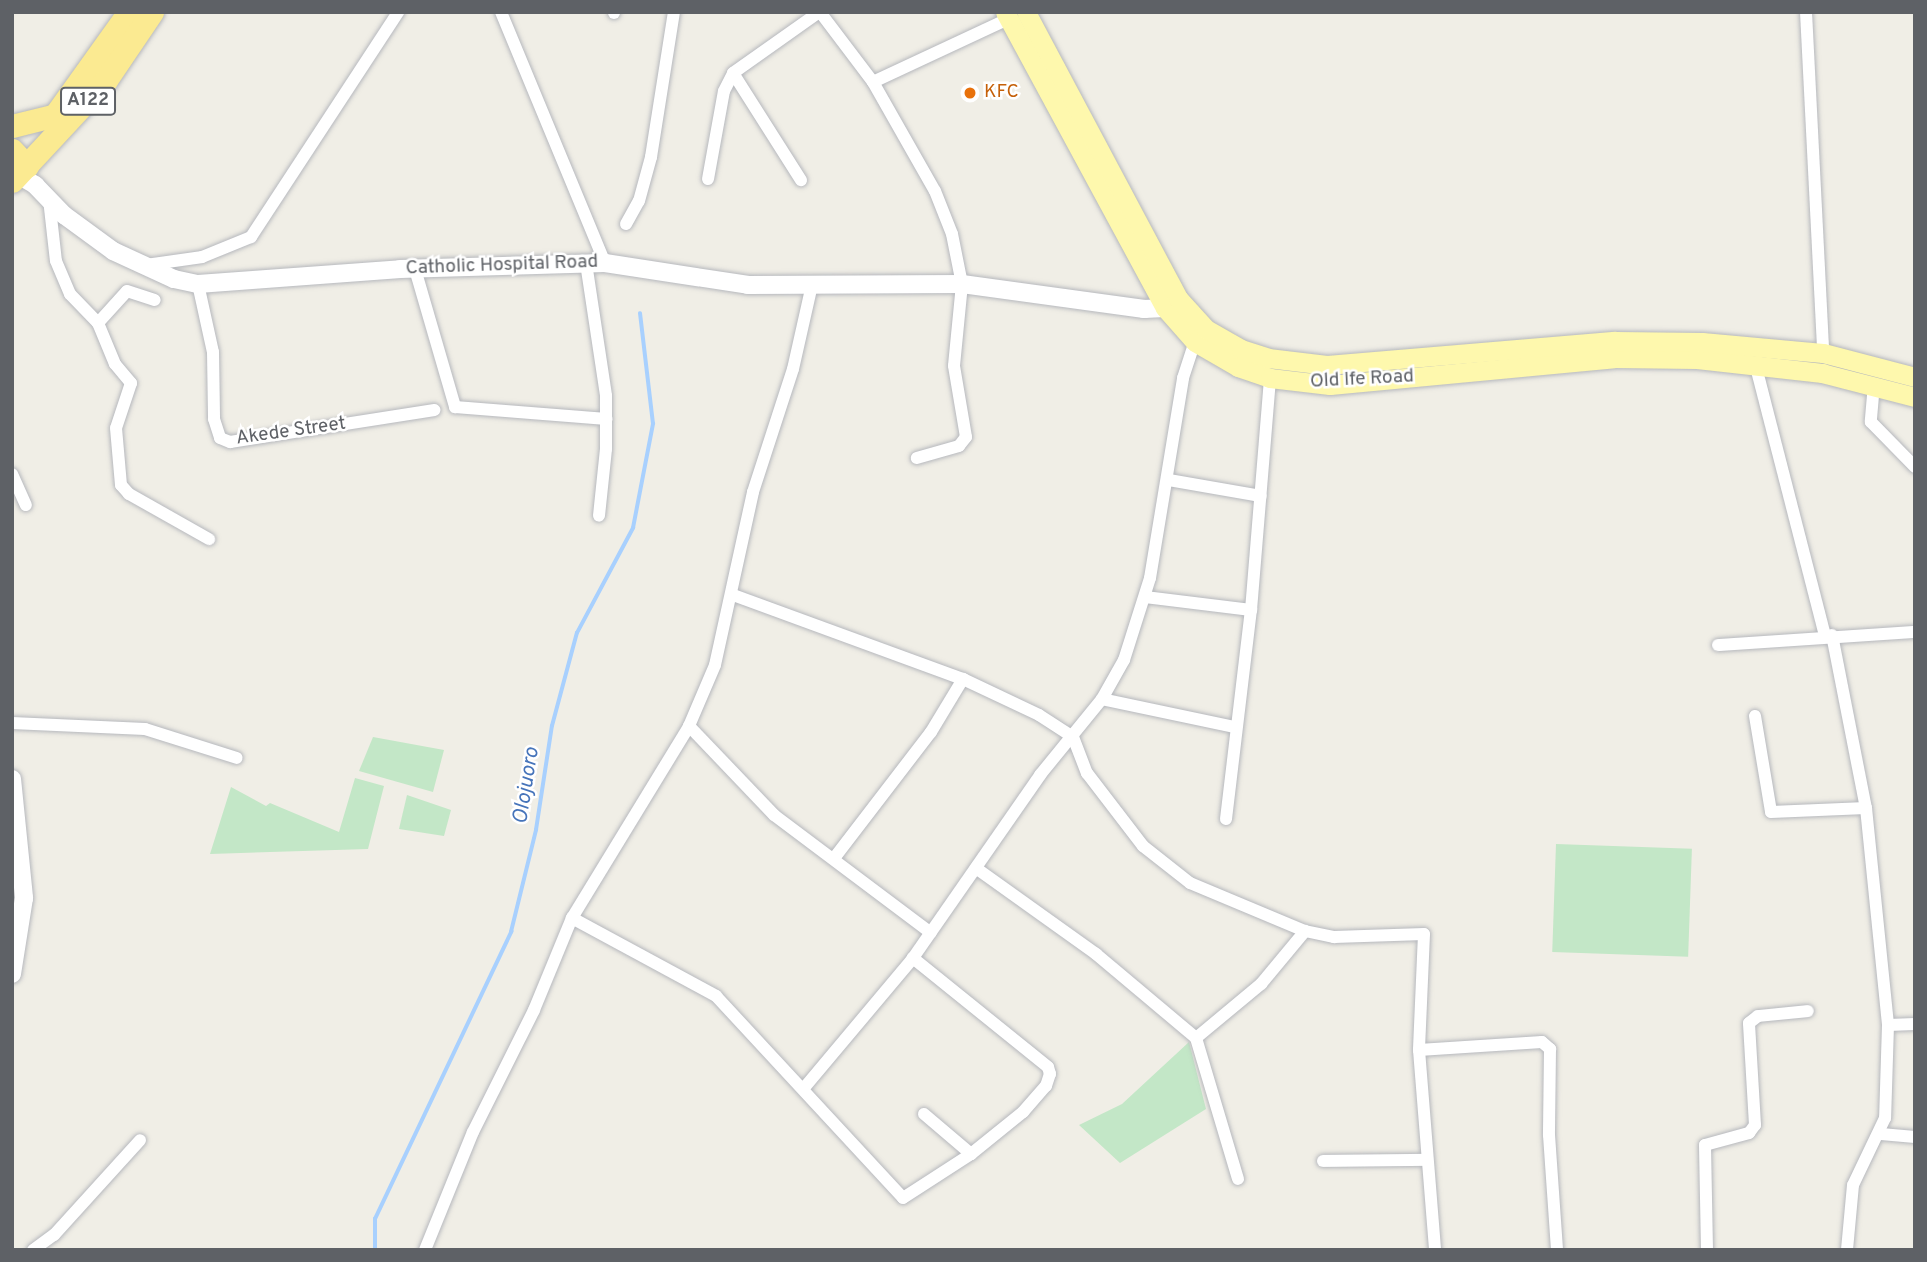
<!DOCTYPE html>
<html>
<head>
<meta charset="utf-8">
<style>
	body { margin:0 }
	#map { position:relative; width:1927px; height:1262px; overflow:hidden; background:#f0eee6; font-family:Overpass,sans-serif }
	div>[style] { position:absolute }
	.green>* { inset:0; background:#c3e7c7; transform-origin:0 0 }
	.stream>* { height:3.5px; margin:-1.75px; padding:0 1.75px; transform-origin:1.75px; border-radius:1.75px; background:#a8d0fe }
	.roads { filter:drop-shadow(0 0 2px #b6b8bd) drop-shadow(0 0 2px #b6b8bd) }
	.street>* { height:12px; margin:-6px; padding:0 6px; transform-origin:6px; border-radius:6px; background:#fff }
	.secondary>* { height:18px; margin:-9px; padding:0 9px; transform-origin:9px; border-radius:9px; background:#fff }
	.primary>* { height:19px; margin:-9.5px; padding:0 9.5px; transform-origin:9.5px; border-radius:9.5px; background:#fef8ad }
	.highway>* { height:23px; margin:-11.5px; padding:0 11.5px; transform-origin:11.5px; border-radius:11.5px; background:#fbea91 }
	.dots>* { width:19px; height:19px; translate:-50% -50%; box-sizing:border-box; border:4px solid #fff; border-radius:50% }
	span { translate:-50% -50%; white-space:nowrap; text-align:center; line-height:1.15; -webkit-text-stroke:5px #fff; paint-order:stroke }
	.shield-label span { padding:2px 5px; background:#fff; border:2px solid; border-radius:5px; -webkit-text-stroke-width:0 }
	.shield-label { font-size:18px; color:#5e6166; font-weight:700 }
	.food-label { font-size:19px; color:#c56008 }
	.left { translate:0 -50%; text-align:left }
	.street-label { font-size:19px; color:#5e6166 }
	.water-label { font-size:21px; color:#4674ba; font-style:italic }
	.frame { position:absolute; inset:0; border:14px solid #5e6166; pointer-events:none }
</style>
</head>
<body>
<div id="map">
	<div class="green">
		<div style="clip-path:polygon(373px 737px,444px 750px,433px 792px,359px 771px)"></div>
		<div style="clip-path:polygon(355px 778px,384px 786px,368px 849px,210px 854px,231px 787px,266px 806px,270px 803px,339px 832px)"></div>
		<div style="clip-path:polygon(407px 795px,451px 810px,444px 836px,399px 829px)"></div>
		<div style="left:1556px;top:844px;width:136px;height:108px;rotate:2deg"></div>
		<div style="clip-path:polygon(1189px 1042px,1206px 1109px,1120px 1163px,1079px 1125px,1122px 1104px)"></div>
	</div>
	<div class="stream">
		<div style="left:375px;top:1250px;width:31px;rotate:-90deg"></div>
		<div style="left:375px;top:1219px;width:318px;rotate:-64.6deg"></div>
		<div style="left:511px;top:932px;width:105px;rotate:-76.2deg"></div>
		<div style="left:536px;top:830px;width:105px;rotate:-81.3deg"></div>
		<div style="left:552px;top:726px;width:96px;rotate:-75deg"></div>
		<div style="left:577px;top:633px;width:119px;rotate:-61.9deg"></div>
		<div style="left:633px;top:528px;width:106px;rotate:-79.1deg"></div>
		<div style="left:653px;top:424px;width:111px;rotate:-96.7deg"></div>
	</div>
	<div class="roads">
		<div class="street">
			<div style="left:501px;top:12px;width:272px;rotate:67.5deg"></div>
			<div style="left:820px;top:12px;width:88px;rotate:52.9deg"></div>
			<div style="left:873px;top:82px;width:125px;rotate:60.4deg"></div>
			<div style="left:935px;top:191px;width:46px;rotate:68.4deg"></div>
			<div style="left:952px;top:234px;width:51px;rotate:78.7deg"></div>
			<div style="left:962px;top:284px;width:82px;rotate:95.6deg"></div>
			<div style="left:954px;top:366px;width:72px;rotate:80.4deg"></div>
			<div style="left:966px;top:437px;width:11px;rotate:128deg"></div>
			<div style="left:959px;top:446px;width:44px;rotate:164.1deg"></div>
			<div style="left:1806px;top:12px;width:341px;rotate:87.1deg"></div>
			<div style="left:614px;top:13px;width:1px;rotate:-90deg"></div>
			<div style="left:733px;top:73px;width:127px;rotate:57.6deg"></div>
			<div style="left:873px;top:82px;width:149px;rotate:-25deg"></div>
			<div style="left:708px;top:179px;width:89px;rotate:-79.7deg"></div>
			<div style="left:724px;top:91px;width:20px;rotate:-63deg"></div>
			<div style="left:733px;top:73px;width:105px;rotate:-35.3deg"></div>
			<div style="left:49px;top:199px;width:62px;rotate:83.6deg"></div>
			<div style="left:56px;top:261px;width:36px;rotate:67deg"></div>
			<div style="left:70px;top:294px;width:40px;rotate:46deg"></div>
			<div style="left:98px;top:323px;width:44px;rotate:67.5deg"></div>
			<div style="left:115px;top:364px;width:25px;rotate:50deg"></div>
			<div style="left:131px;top:383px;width:47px;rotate:108.4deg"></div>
			<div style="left:116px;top:428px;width:57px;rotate:85deg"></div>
			<div style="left:121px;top:485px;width:12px;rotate:48deg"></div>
			<div style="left:129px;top:494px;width:92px;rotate:29.4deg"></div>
			<div style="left:626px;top:224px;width:26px;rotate:-61deg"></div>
			<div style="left:639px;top:201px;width:46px;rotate:-74.7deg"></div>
			<div style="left:651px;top:157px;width:147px;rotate:-81deg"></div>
			<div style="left:586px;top:263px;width:134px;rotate:81.4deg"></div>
			<div style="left:606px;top:396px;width:53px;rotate:90deg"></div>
			<div style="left:606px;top:449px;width:67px;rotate:96deg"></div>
			<div style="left:146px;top:265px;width:57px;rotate:-8.1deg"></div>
			<div style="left:202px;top:257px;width:53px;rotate:-22.2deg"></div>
			<div style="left:251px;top:237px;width:269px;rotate:-56.8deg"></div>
			<div style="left:415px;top:269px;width:144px;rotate:73.8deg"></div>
			<div style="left:455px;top:407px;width:152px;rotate:4.5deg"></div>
			<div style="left:198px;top:284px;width:70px;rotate:77.6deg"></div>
			<div style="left:213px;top:352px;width:67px;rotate:89.1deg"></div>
			<div style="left:214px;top:419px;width:20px;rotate:72deg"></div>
			<div style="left:220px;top:438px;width:11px;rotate:22deg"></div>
			<div style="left:230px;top:442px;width:207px;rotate:-8.9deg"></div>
			<div style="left:98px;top:323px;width:43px;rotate:-47.8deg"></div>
			<div style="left:127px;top:291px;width:29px;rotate:18deg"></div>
			<div style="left:1755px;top:363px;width:281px;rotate:75.6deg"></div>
			<div style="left:1874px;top:384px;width:38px;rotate:95deg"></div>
			<div style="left:1871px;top:422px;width:63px;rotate:45.6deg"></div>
			<div style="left:12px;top:474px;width:34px;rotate:66deg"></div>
			<div style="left:1169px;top:480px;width:93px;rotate:9.9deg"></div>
			<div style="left:733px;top:595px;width:245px;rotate:20.1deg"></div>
			<div style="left:963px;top:679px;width:84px;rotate:25.3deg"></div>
			<div style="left:1039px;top:715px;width:40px;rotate:32.9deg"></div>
			<div style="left:1073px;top:737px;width:39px;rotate:69deg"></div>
			<div style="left:1087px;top:773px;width:92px;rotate:52.5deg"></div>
			<div style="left:1143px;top:846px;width:60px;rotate:38.2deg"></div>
			<div style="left:1190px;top:883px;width:125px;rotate:22.7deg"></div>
			<div style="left:1305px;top:931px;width:30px;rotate:12deg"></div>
			<div style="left:1334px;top:937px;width:90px;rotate:-1.9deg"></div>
			<div style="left:1424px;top:934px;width:116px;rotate:92.5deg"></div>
			<div style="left:1419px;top:1050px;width:201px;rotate:85.4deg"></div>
			<div style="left:1145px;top:597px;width:107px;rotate:7deg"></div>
			<div style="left:1832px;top:635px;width:176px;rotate:78.9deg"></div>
			<div style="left:1866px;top:808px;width:218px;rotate:84.2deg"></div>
			<div style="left:1888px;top:1025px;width:93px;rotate:91.8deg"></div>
			<div style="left:1885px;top:1118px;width:74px;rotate:115.5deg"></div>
			<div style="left:1853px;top:1185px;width:65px;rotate:95.3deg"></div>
			<div style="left:1718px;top:645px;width:197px;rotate:-3.8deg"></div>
			<div style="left:1102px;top:699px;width:136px;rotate:11.9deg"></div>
			<div style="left:1755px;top:716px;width:97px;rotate:80.5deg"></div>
			<div style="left:1771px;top:812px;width:95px;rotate:-2.4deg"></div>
			<div style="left:12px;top:723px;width:133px;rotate:2.6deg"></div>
			<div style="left:145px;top:729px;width:96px;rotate:17.5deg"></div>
			<div style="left:689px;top:726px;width:123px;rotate:46.3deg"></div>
			<div style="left:774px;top:815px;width:196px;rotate:36.9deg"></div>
			<div style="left:1226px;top:819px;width:210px;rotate:-83.2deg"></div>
			<div style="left:1251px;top:610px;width:233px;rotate:-85.3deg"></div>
			<div style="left:835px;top:857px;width:158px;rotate:-52.5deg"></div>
			<div style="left:931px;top:732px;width:62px;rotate:-58.9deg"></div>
			<div style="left:976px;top:868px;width:148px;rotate:35.6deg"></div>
			<div style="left:1096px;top:954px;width:131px;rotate:40deg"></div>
			<div style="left:1196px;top:1038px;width:147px;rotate:73.4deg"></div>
			<div style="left:572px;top:918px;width:164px;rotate:28.4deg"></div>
			<div style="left:716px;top:996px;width:275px;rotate:47.2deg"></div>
			<div style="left:903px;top:1198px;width:81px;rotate:-32.9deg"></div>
			<div style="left:971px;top:1154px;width:67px;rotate:-38.9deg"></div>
			<div style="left:1023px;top:1112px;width:35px;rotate:-49deg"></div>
			<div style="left:1046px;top:1086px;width:13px;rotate:-72deg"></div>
			<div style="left:1050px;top:1074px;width:7px;rotate:-106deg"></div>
			<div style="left:1048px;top:1067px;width:174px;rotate:-141.1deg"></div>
			<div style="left:1888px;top:1025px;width:27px;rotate:-2deg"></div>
			<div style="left:1196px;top:1038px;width:85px;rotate:-39.7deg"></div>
			<div style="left:1261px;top:984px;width:69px;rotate:-50.3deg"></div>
			<div style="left:1419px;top:1050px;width:123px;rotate:-3.7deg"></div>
			<div style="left:1542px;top:1042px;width:11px;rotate:41deg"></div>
			<div style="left:1550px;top:1049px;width:86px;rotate:90.7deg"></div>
			<div style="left:1549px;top:1135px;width:115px;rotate:86deg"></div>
			<div style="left:804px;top:1088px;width:170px;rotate:-50deg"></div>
			<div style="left:913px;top:958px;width:223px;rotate:-55.2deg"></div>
			<div style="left:1040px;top:775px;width:98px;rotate:-50.8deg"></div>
			<div style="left:1102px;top:699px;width:45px;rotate:-60.6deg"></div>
			<div style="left:1124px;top:660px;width:86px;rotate:-72.4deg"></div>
			<div style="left:1150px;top:578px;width:203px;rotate:-80.6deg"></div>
			<div style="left:1183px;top:378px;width:38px;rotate:-72deg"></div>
			<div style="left:924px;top:1114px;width:62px;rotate:40.4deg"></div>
			<div style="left:1881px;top:1134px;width:34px;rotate:5deg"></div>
			<div style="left:1323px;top:1161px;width:104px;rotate:-0.6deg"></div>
			<div style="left:33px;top:1250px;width:26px;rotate:-36deg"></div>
			<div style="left:54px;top:1235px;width:128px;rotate:-47.8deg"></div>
			<div style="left:425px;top:1250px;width:127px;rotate:-67.9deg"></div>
			<div style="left:473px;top:1132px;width:136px;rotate:-63.4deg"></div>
			<div style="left:534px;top:1010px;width:100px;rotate:-67.6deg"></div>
			<div style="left:572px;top:918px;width:225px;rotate:-58.6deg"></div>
			<div style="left:689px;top:726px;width:66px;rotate:-66.9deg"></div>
			<div style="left:715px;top:665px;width:177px;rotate:-77.6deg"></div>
			<div style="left:753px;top:492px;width:129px;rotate:-72deg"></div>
			<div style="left:793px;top:369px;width:86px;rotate:-77.3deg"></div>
			<div style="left:1707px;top:1250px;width:105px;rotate:-91.1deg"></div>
			<div style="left:1705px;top:1145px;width:46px;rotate:-15.3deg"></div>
			<div style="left:1749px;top:1133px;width:10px;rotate:-53deg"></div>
			<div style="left:1755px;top:1125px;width:102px;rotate:-93.4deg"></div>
			<div style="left:1749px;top:1023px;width:11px;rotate:-38deg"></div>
			<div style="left:1758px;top:1016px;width:50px;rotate:-5.7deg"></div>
		</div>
		<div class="secondary">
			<div style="left:18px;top:175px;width:20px;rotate:30deg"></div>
			<div style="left:35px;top:185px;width:42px;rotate:46deg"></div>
			<div style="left:64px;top:215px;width:61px;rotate:36.3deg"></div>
			<div style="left:113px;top:251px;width:67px;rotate:24.7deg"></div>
			<div style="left:174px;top:279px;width:25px;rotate:12deg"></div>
			<div style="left:198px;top:284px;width:203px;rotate:-4.2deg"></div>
			<div style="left:400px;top:269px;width:205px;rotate:-1.7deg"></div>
			<div style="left:605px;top:263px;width:145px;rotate:8.7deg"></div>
			<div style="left:748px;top:285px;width:214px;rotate:-0.3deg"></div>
			<div style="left:962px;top:284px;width:184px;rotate:7.8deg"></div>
			<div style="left:1144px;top:309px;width:21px;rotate:-3deg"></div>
			<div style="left:12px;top:779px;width:120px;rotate:84.2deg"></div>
			<div style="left:24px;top:898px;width:77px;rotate:99deg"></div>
		</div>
		<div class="primary">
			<div style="left:1005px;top:12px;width:336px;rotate:61.6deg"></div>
			<div style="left:1165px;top:308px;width:45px;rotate:48.6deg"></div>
			<div style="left:1195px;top:342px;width:50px;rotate:30.2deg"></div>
			<div style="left:1238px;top:367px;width:34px;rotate:19deg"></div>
			<div style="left:1270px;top:378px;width:60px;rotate:6.7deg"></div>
			<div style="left:1330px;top:385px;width:285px;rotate:-5.4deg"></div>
			<div style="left:1614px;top:358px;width:83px;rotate:0.7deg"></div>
			<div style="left:1697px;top:359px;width:126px;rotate:6.4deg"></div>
			<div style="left:1822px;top:373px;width:96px;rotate:14.5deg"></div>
			<div style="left:1026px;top:12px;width:324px;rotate:62deg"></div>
			<div style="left:1178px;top:298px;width:42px;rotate:47.9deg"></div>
			<div style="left:1206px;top:329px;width:40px;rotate:29.7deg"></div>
			<div style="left:1241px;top:349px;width:28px;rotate:18deg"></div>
			<div style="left:1268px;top:358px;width:59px;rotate:6.8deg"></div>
			<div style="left:1327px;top:365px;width:289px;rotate:-4.8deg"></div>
			<div style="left:1615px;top:341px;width:87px;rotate:0.7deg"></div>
			<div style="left:1702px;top:342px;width:121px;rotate:5.2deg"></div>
			<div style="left:1823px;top:353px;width:95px;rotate:14.6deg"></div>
		</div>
		<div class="highway">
			<div style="left:53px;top:118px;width:130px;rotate:-54.4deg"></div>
			<div style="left:12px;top:126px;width:45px;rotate:-14deg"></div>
			<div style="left:12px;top:150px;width:22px;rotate:47deg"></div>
			<div style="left:12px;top:181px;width:138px;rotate:-47.1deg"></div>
			<div style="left:106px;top:80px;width:82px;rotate:-55.9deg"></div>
		</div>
	</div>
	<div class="dots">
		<div style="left:970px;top:93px;background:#e8710a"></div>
	</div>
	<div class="shield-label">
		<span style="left:88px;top:101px">A122</span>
	</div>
	<div class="food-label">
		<span class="left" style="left:984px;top:93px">KFC</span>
	</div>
	<div class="street-label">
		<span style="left:502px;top:266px;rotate:-2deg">Catholic Hospital Road</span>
		<span style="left:1362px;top:380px;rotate:-3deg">Old Ife Road</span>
		<span style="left:291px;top:432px;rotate:-8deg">Akede Street</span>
	</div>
	<div class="water-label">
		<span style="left:527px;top:786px;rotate:-81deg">Olojuoro</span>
	</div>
	<div class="frame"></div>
</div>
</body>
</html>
